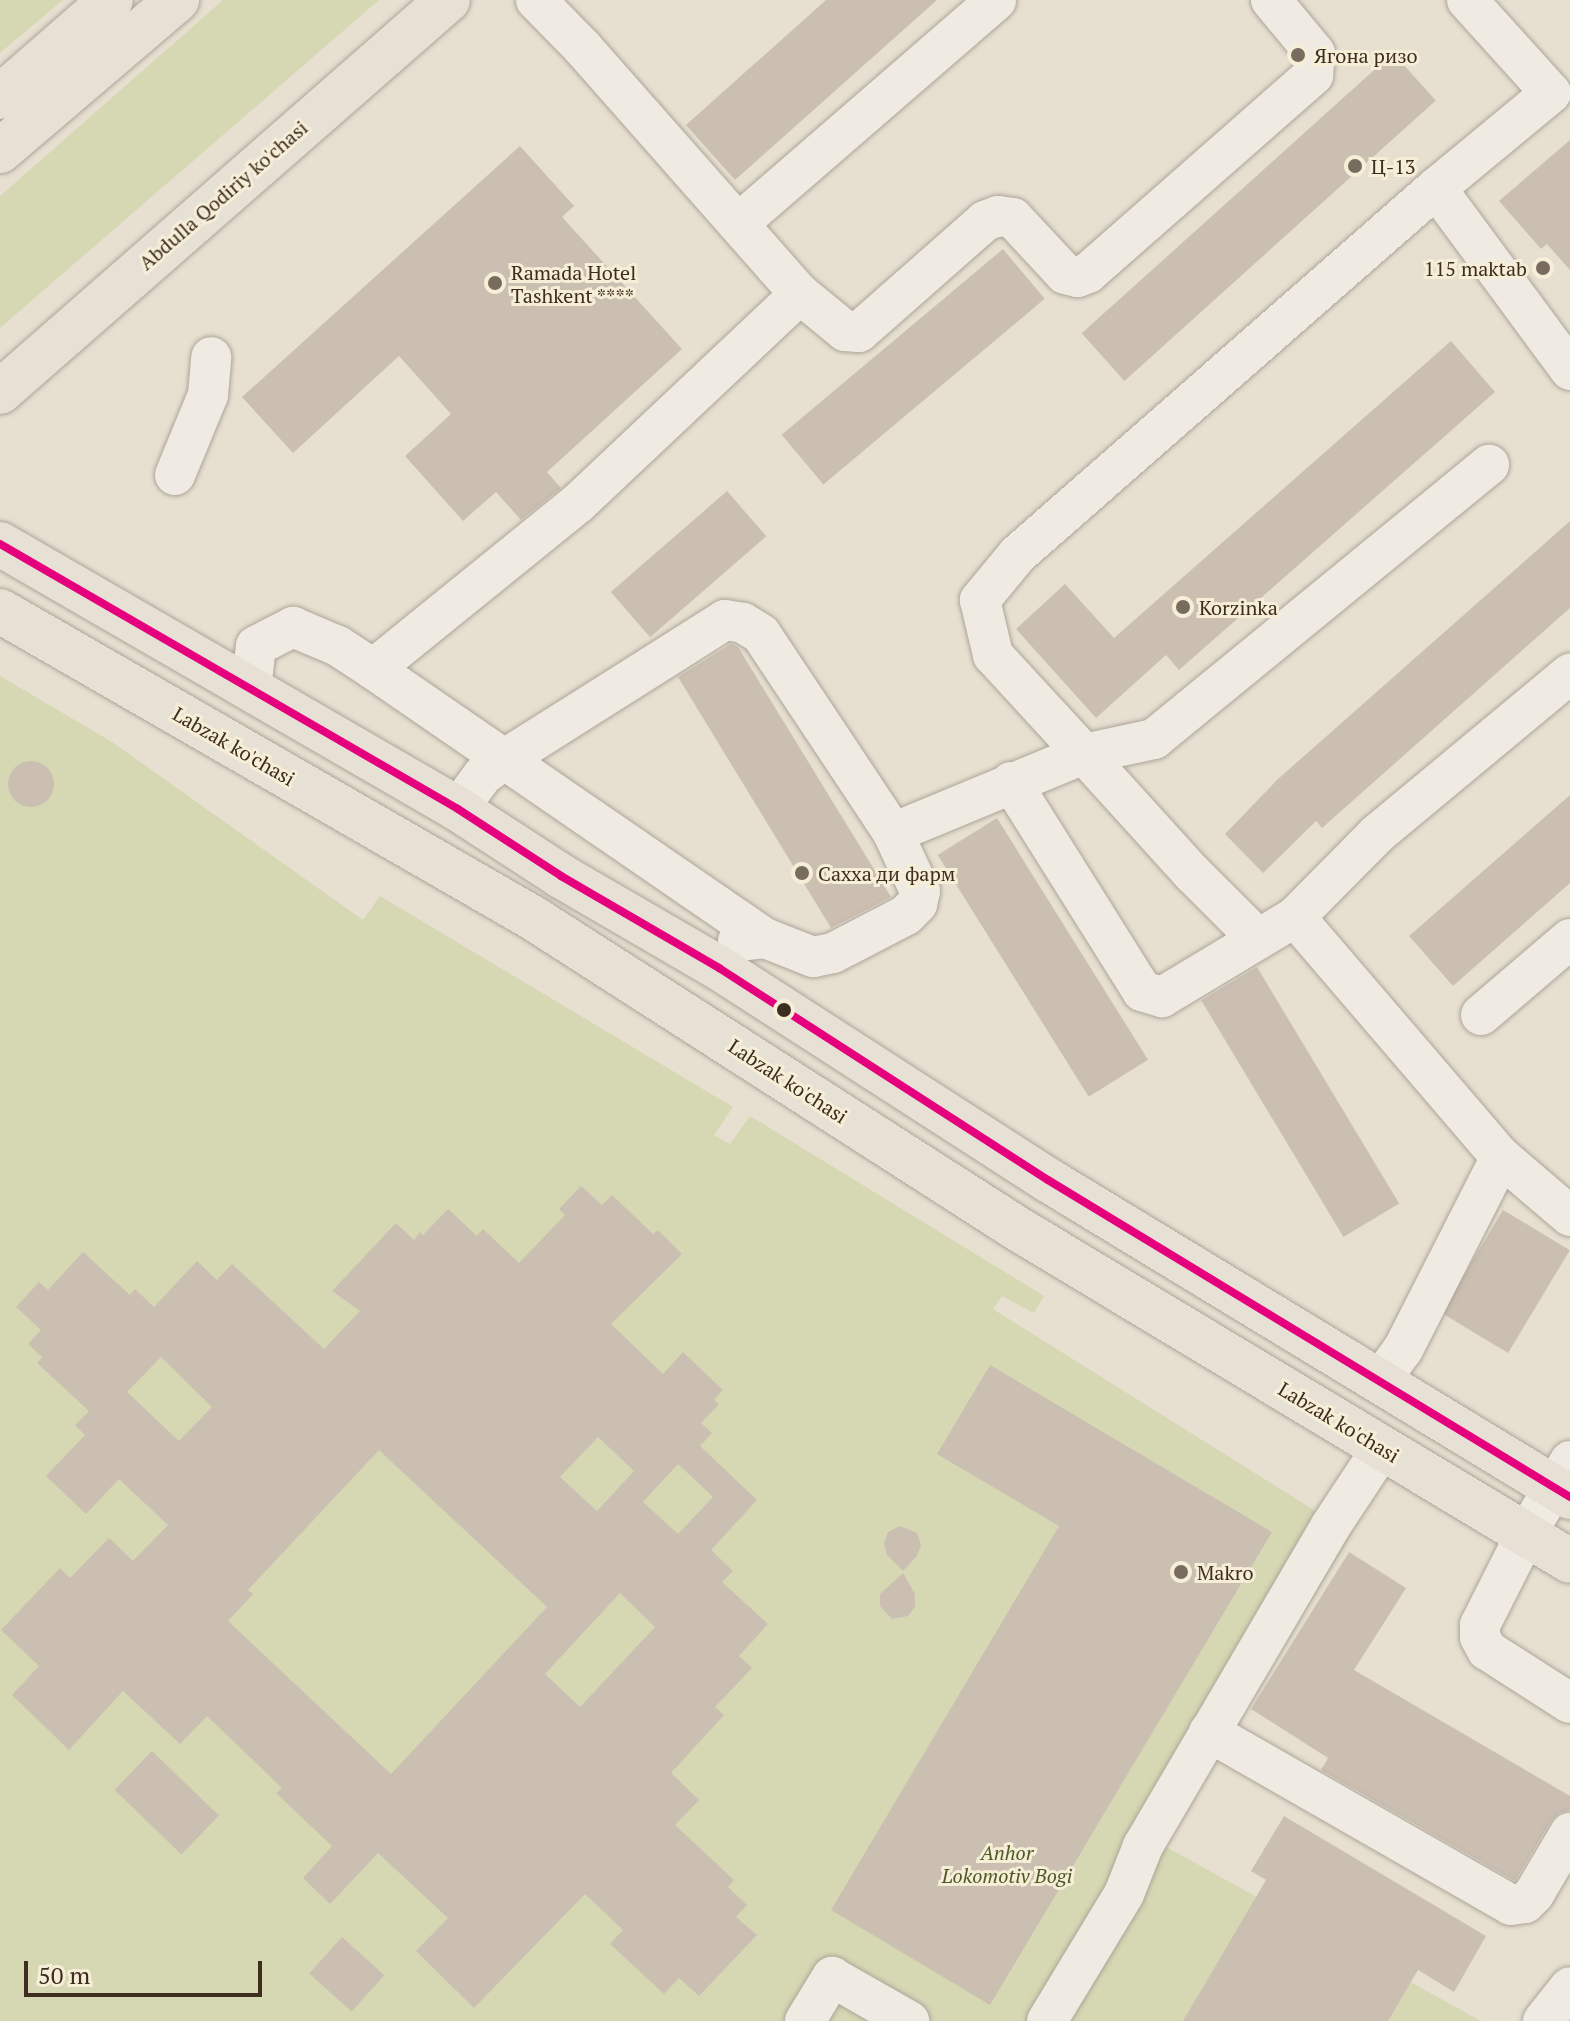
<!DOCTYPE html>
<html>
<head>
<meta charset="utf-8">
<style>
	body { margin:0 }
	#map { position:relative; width:1570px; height:2021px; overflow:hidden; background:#e7e0d1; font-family:"PT Serif",serif }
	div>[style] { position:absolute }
	.green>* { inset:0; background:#d6d7b3 }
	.building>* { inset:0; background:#cbbfb2; transform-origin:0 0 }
	.round { border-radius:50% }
	.roads { filter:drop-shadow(0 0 2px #ada599) drop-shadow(0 0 2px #ada599) }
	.minor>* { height:40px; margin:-20px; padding:0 20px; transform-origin:20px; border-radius:20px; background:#efebe3 }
	.major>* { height:44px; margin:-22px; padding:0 22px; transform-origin:22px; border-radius:22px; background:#e6e1d4 }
	.bus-1>* { height:8px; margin:-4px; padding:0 4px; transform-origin:4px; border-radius:4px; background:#e5007d }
	.dots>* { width:22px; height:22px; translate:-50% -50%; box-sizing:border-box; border:4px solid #f7eed8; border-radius:50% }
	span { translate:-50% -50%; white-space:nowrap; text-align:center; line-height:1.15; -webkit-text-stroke:6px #f7eed8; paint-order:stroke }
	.poi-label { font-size:20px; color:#3d2e20 }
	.left { translate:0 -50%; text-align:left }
	.right { translate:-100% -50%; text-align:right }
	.street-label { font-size:20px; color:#3d2e20 }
	.park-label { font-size:20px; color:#4d5a26; font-style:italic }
	.scale { position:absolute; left:24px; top:1961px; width:238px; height:36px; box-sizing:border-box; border:4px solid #3d2e20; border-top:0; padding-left:10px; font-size:24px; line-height:28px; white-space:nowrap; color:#3d2e20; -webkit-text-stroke:6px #f7eed8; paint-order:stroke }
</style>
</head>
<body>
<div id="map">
	<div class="green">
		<div style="clip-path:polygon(0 0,63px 0,0 53px)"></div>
		<div style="clip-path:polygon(223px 0,379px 0,0 328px,0 196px)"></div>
		<div style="clip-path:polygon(0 676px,112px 742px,363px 920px,380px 896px,733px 1107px,714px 1135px,730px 1144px,750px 1116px,1044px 1296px,1034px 1313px,1002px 1296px,993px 1309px,1352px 1534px,1161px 1844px,1481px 2021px,0 2021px)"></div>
	</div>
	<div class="building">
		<div style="clip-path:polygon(826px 0,937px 0,735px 180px,686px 125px)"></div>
		<div style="left:1393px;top:53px;width:64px;height:419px;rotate:48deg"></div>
		<div style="clip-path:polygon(1570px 140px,1570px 270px,1547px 244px,1541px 249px,1499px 201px)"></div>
		<div style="clip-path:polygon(520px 146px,574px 206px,562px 217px,682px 349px,547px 472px,561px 488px,521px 520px,496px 492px,463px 521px,405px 456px,451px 414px,399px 356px,293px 453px,242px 397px)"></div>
		<div style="left:1003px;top:249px;width:65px;height:289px;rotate:50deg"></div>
		<div style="clip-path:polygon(1451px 341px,1495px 392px,1179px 670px,1166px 655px,1096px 718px,1016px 629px,1065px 584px,1114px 638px)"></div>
		<div style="left:727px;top:491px;width:60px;height:154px;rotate:49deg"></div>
		<div style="clip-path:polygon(1570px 521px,1570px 608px,1322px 828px,1316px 821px,1263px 873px,1225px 834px,1278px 779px)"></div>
		<div style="clip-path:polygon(731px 644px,738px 647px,891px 897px,831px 928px,678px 677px)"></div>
		<div class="round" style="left:8px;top:761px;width:46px;height:46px"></div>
		<div style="clip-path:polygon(1570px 795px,1570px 883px,1453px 986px,1409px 936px)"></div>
		<div style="left:997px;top:818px;width:285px;height:70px;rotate:58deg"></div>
		<div style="left:1257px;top:967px;width:276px;height:65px;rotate:59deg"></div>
		<div style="clip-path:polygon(evenodd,581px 1186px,602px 1205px,612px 1195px,653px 1234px,658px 1230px,682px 1254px,611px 1324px,663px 1374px,683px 1352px,723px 1390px,714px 1400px,719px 1404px,701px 1423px,712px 1433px,700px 1446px,757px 1500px,711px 1550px,733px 1571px,722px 1582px,768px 1624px,739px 1656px,752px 1668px,715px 1707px,724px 1715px,671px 1773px,699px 1800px,675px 1825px,734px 1880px,728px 1887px,747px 1905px,736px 1917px,757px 1935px,699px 1996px,679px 1978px,664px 1994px,610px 1944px,623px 1930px,585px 1894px,474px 2008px,416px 1951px,448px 1918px,378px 1853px,330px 1904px,303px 1878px,332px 1846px,276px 1793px,282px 1788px,207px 1716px,180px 1744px,123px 1691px,69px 1750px,12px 1695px,39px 1666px,1px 1630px,60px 1568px,70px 1578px,109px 1538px,133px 1561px,168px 1525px,119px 1479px,86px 1514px,46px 1476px,85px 1435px,75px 1425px,89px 1411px,37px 1363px,42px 1357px,28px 1344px,41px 1330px,16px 1307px,39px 1282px,48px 1290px,83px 1252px,130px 1295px,135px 1289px,154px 1307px,197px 1261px,217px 1280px,232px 1264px,324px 1349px,360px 1311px,332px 1291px,396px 1223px,414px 1240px,420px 1232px,423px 1235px,448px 1209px,477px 1236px,483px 1229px,519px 1263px,565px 1215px,559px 1209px,581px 1186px,161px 1357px,212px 1407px,179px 1441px,127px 1392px,161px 1357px,581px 1186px,598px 1437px,634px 1471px,597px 1511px,560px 1477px,598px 1437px,581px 1186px,379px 1450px,547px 1607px,391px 1774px,228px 1621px,253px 1594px,248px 1590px,379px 1450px,581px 1186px,678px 1464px,713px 1497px,678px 1534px,643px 1502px,678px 1464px,581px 1186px,620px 1593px,655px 1627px,580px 1707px,545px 1674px,620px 1593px)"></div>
		<div style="left:1503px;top:1210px;width:78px;height:120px;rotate:31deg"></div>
		<div style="clip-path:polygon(990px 1365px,1272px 1532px,990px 2005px,831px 1910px,1059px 1526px,937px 1454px)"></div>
		<div style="clip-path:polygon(900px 1526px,917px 1533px,921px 1545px,917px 1556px,903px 1571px,887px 1555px,884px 1544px,888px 1532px)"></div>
		<div style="clip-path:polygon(1349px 1552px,1406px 1588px,1354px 1670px,1570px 1796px,1570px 1810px,1559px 1813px,1551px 1821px,1515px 1881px,1321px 1770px,1328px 1758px,1251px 1709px)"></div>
		<div style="clip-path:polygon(903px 1573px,915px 1594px,915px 1607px,908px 1616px,892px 1619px,880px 1606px,880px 1594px)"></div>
		<div style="left:152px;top:1751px;width:93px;height:54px;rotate:44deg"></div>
		<div style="clip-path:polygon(1284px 1816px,1486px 1936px,1454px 1992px,1418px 1970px,1388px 2021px,1183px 2021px,1266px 1880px,1251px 1871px)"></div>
		<div style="left:342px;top:1937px;width:57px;height:49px;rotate:42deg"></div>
	</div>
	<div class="roads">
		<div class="minor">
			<div style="left:536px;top:0;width:66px;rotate:45.6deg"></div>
			<div style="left:582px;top:47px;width:329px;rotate:48.6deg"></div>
			<div style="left:800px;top:294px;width:306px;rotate:136.7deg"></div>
			<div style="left:577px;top:504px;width:262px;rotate:141deg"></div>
			<div style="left:373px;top:669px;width:475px;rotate:34.5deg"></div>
			<div style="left:1467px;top:0;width:125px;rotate:47.9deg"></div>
			<div style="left:1551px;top:93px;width:149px;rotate:140.4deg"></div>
			<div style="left:1436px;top:188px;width:226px;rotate:53.6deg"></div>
			<div style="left:1436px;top:188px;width:556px;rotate:138.79deg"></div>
			<div style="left:1018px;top:554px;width:60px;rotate:129.6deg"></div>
			<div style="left:980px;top:600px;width:57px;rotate:76.7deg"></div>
			<div style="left:993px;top:655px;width:134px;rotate:47.4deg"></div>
			<div style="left:1084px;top:754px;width:72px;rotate:-12.1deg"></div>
			<div style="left:1154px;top:739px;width:433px;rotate:-39.3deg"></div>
			<div style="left:739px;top:223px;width:340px;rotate:-40.9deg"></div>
			<div style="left:800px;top:294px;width:58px;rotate:39.4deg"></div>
			<div style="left:845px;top:331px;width:14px;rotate:4deg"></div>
			<div style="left:859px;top:332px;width:168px;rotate:-41.4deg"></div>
			<div style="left:985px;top:221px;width:14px;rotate:-21deg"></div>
			<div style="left:998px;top:216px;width:15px;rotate:8deg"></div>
			<div style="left:1013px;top:218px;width:76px;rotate:47.1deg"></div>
			<div style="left:1065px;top:274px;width:13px;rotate:13deg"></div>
			<div style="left:1078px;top:277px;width:11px;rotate:-22deg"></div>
			<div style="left:1088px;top:273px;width:300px;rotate:-41.3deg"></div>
			<div style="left:1313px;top:75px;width:22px;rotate:-85deg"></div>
			<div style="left:1315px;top:53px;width:69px;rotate:-129.7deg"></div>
			<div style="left:175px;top:475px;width:87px;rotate:-67.6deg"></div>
			<div style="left:208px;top:395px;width:38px;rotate:-85deg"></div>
			<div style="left:251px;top:689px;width:43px;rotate:-83.4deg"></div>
			<div style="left:256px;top:646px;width:42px;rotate:-27.2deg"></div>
			<div style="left:293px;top:627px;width:49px;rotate:22.9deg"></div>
			<div style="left:338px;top:646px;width:42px;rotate:33.3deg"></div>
			<div style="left:1011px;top:782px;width:247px;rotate:57.9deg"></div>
			<div style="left:1142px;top:991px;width:21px;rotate:17deg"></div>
			<div style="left:1162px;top:997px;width:155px;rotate:-31deg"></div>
			<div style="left:1295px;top:917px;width:117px;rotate:-45.3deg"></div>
			<div style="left:1377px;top:834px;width:251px;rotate:-39.7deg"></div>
			<div style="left:458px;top:809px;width:42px;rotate:-53.7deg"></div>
			<div style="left:483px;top:775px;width:27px;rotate:-36deg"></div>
			<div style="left:505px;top:759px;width:260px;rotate:-32.3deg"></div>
			<div style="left:725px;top:620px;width:18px;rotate:9deg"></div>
			<div style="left:743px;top:623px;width:21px;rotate:31deg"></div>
			<div style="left:761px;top:634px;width:239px;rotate:56.4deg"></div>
			<div style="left:1295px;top:917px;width:316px;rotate:49.4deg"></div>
			<div style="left:1501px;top:1157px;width:216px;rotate:117deg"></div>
			<div style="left:1403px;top:1349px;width:39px;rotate:126deg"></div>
			<div style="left:738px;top:941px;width:27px;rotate:-6deg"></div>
			<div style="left:765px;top:938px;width:52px;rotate:21.6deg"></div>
			<div style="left:813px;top:957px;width:20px;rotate:-11deg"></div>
			<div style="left:833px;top:953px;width:82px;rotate:-27.5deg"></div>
			<div style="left:906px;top:915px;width:16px;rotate:-45deg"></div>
			<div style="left:917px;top:904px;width:13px;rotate:-77deg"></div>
			<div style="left:920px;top:891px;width:64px;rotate:-115deg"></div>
			<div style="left:893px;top:833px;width:207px;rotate:-22.5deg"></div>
			<div style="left:1084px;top:754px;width:161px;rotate:47.8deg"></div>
			<div style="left:1192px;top:873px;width:92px;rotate:45deg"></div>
			<div style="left:1481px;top:1015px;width:117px;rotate:-40.5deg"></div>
			<div style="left:1501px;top:1157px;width:91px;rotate:40.5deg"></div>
			<div style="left:1570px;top:1461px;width:85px;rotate:121.1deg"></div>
			<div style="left:1526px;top:1534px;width:102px;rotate:116.8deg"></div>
			<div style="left:1480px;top:1625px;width:12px;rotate:90deg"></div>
			<div style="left:1480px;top:1637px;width:15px;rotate:62deg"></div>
			<div style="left:1487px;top:1650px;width:98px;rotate:32.6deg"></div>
			<div style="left:1209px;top:1732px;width:348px;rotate:29.8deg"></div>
			<div style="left:1511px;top:1905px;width:14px;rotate:-8deg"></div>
			<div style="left:1525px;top:1903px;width:13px;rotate:-45deg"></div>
			<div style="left:1534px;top:1894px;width:71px;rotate:-59.5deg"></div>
			<div style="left:805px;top:2021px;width:52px;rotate:-58.5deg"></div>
			<div style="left:832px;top:1977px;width:89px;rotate:29.7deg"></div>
			<div style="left:1047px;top:2021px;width:149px;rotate:-58.8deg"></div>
			<div style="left:1124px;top:1894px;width:52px;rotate:-68.4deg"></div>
			<div style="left:1143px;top:1846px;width:370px;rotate:-59.6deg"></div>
			<div style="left:1330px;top:1527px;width:95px;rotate:-56.6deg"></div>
			<div style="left:1543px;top:2021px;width:43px;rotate:-51.5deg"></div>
		</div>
		<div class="major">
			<div style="left:0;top:97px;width:147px;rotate:-41.1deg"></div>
			<div style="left:0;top:151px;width:233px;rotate:-40.5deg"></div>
			<div style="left:0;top:392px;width:595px;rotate:-41.19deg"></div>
			<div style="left:0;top:544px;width:529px;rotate:30.05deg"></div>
			<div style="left:458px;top:809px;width:123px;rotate:33deg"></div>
			<div style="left:561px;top:876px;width:183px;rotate:30.2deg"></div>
			<div style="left:719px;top:968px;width:391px;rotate:32.8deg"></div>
			<div style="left:1048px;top:1180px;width:611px;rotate:31.27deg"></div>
			<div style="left:0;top:611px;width:615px;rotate:29.94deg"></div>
			<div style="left:533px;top:918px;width:576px;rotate:32.67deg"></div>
			<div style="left:1018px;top:1229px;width:644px;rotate:31.02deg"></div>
		</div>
	</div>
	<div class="bus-1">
		<div style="left:0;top:544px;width:529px;rotate:30.05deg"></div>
		<div style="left:458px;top:809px;width:123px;rotate:33deg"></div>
		<div style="left:561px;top:876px;width:183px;rotate:30.2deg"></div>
		<div style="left:719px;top:968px;width:391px;rotate:32.8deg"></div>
		<div style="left:1048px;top:1180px;width:611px;rotate:31.27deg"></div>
	</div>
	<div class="dots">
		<div style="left:1298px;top:55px;background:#786c5e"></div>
		<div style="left:1355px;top:166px;background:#786c5e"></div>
		<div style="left:1543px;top:268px;background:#786c5e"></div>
		<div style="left:495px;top:283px;background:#786c5e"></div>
		<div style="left:1183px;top:607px;background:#786c5e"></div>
		<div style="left:802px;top:873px;background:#786c5e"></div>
		<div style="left:784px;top:1010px;background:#3d2e20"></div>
		<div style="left:1181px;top:1572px;background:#786c5e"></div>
	</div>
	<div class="poi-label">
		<span class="left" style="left:1314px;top:55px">Ягона ризо</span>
		<span class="left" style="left:1371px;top:166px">Ц-13</span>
		<span class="right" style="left:1527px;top:268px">115 maktab</span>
		<span class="left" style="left:511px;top:284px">Ramada Hotel<br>Tashkent ****</span>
		<span class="left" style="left:1199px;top:607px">Korzinka</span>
		<span class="left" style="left:818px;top:873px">Сахха ди фарм</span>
		<span class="left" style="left:1197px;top:1572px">Makro</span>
	</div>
	<div class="street-label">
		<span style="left:223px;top:195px;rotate:-41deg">Abdulla Qodiriy ko'chasi</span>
		<span style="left:234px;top:746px;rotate:30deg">Labzak ko'chasi</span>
		<span style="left:788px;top:1081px;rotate:33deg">Labzak ko'chasi</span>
		<span style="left:1339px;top:1422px;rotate:31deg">Labzak ko'chasi</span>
	</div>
	<div class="park-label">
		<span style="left:1007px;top:1864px">Anhor<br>Lokomotiv Bogi</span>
	</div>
	<div class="scale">50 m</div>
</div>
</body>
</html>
